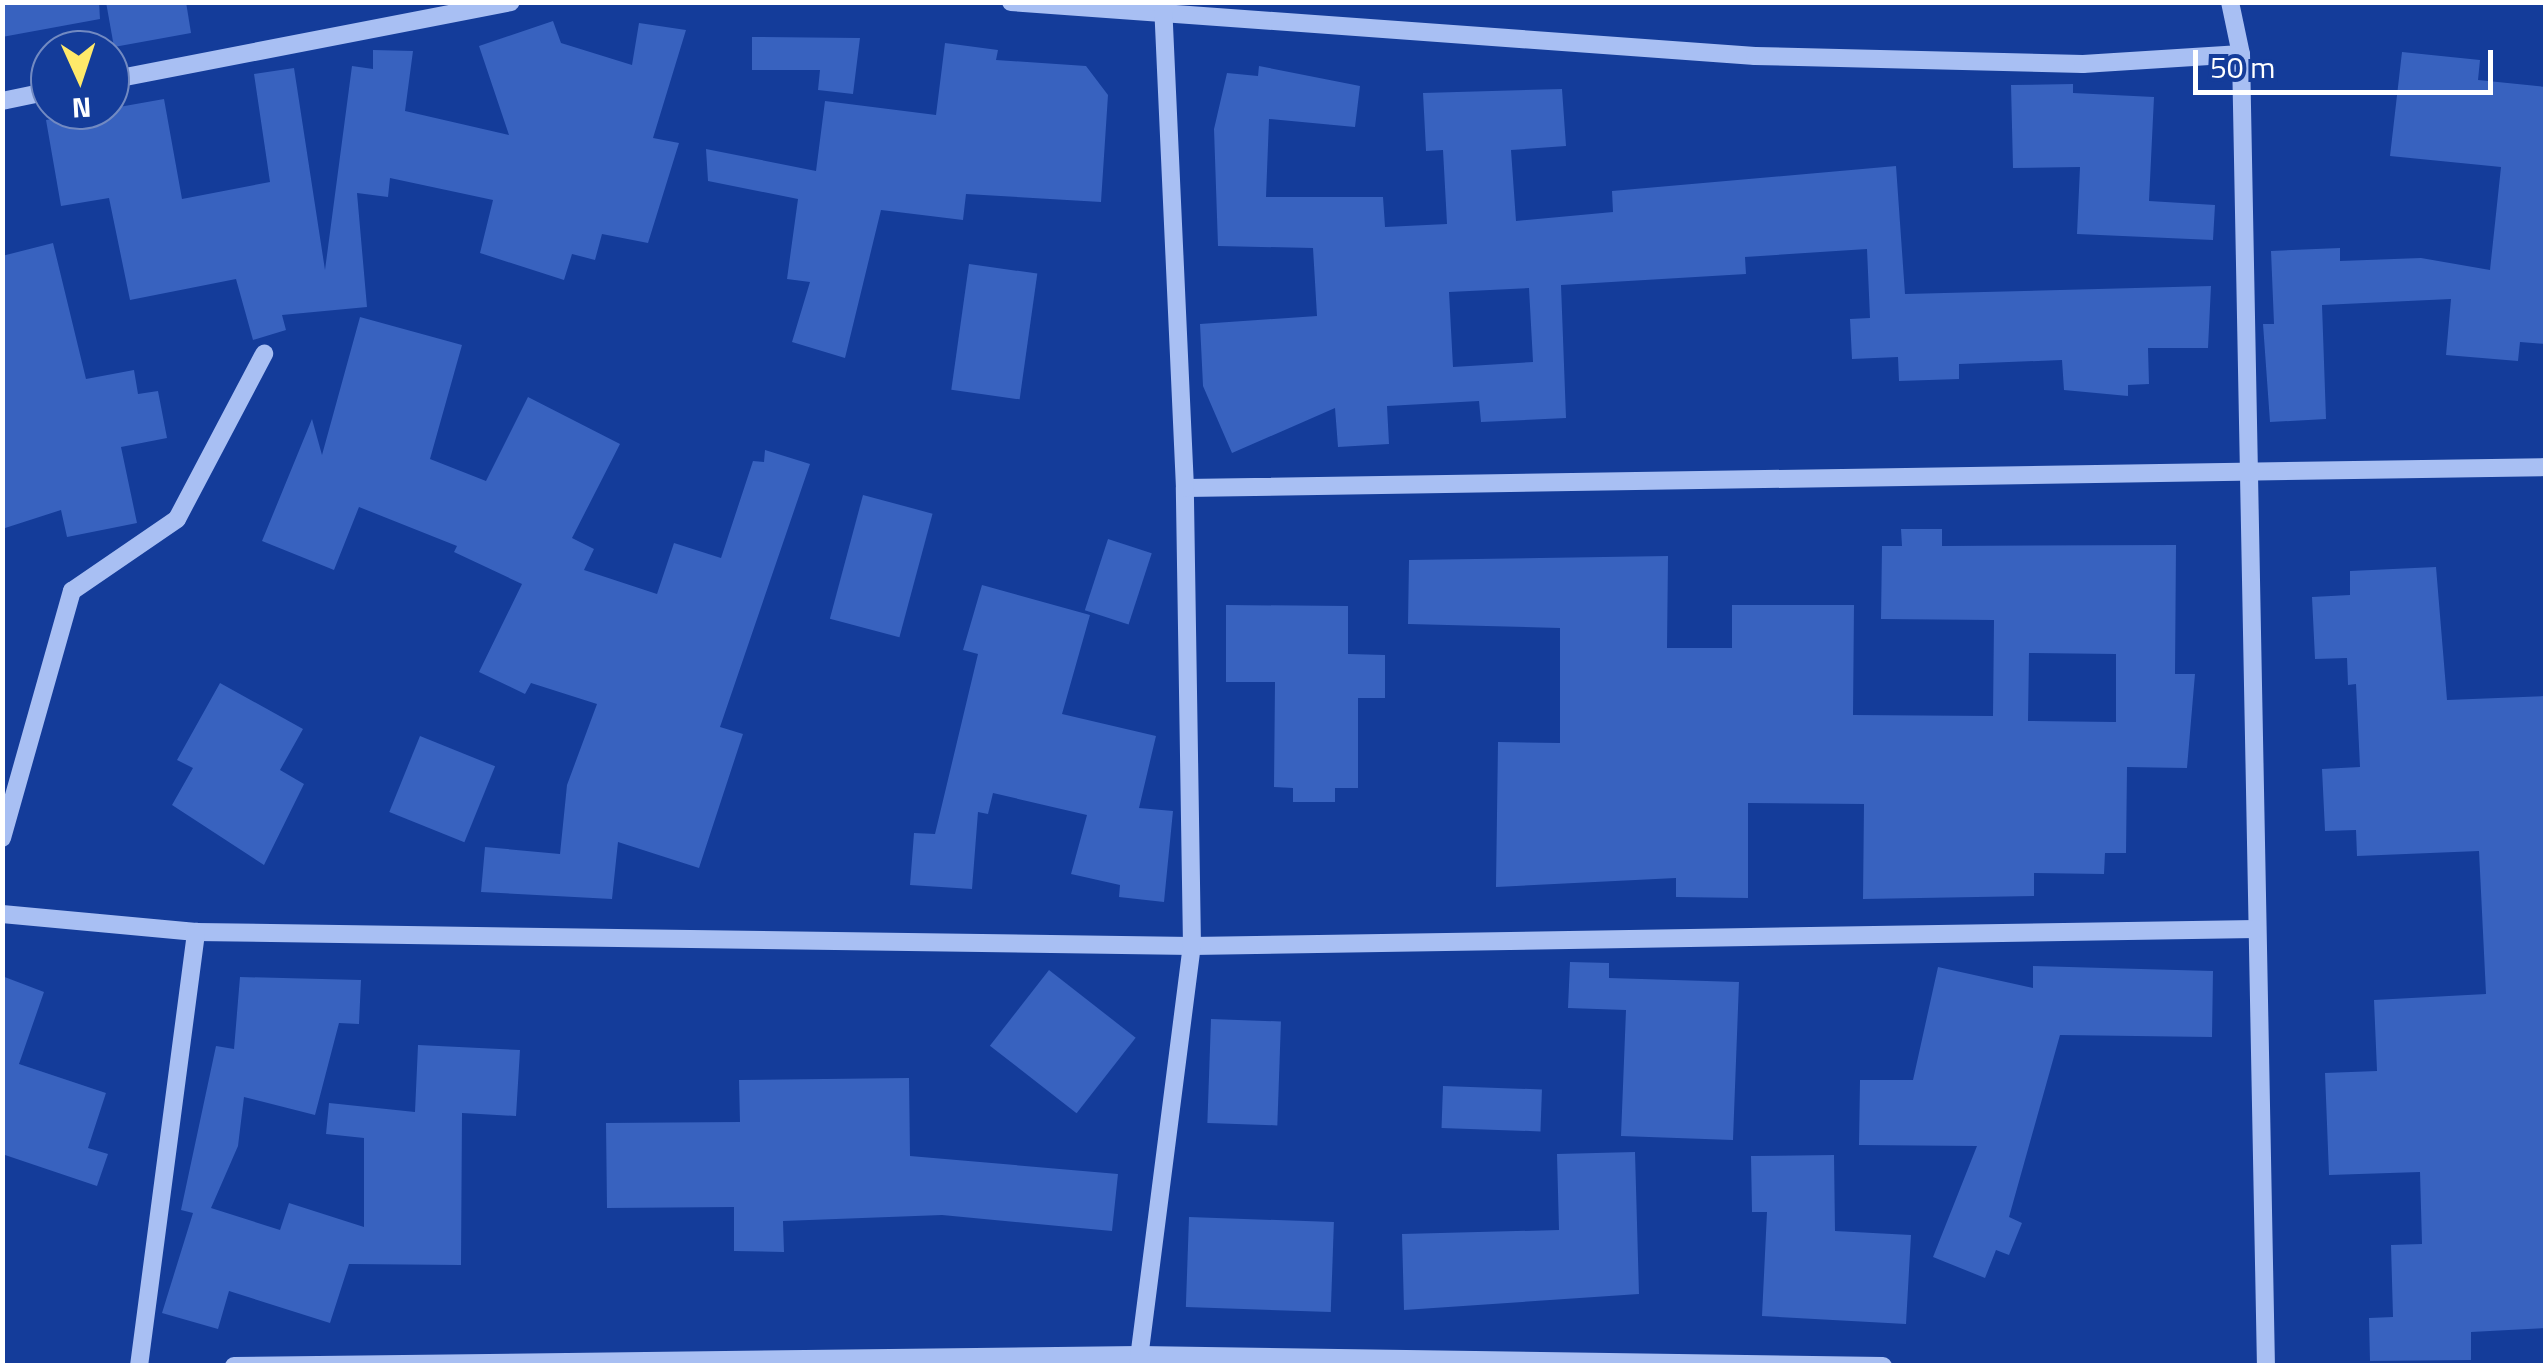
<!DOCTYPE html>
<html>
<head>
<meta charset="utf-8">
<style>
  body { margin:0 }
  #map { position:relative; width:2548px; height:1368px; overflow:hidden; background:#143c9a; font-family:"Titillium Web",sans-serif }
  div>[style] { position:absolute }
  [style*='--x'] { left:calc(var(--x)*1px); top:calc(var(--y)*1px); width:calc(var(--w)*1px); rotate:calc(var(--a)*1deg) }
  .building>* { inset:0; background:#3862bf; transform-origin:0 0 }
  .minor>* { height:18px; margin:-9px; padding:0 9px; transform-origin:9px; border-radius:9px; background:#a8bff3 }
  span { translate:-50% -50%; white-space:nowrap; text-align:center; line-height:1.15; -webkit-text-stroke:8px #143c9a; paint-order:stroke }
  .frame { position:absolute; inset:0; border:5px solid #fff; pointer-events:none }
  .north { position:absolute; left:30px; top:30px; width:100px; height:100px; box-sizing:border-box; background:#143c9a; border:2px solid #728ac2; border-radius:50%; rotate:177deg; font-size:28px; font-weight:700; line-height:40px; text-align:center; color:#fff }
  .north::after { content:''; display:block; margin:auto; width:35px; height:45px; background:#ffe96a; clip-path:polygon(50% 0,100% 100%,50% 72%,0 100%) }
  .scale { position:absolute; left:2193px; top:50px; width:300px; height:45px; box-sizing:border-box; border:5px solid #fff; border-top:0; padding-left:12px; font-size:30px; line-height:35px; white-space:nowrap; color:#fff; -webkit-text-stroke:8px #143c9a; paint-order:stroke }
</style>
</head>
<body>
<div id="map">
  <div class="building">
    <i style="clip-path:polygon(2px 2px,99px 2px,100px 19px,2px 37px)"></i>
    <i style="clip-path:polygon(106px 2px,186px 2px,191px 33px,114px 47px)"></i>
    <i style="clip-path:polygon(553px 21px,561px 43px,632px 65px,639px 23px,686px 30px,653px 138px,679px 143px,648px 243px,602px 234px,595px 260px,572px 254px,564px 280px,480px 253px,493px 200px,390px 178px,388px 197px,357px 193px,367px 307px,282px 315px,286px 330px,253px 340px,236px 279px,130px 300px,109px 198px,61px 206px,46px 120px,164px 99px,182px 199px,270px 182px,254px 74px,294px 68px,325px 270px,352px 66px,373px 69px,373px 50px,413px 51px,405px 111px,509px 135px,479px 46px)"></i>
    <i style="clip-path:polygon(752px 37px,860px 38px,853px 94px,818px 90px,820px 70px,752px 70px)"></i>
    <i style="clip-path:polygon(945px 43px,998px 50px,996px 60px,1086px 66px,1108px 95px,1101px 202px,966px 194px,963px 220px,881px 210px,845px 358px,792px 342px,810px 282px,787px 279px,798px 199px,708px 181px,706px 149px,816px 171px,825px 101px,936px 115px)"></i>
    <i style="clip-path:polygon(2402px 52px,2480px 60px,2478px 80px,2546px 87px,2546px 344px,2520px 342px,2518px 361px,2446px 355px,2451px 299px,2322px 305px,2326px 419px,2270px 422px,2263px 324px,2274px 324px,2271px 251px,2340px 248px,2340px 261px,2421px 258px,2490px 270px,2501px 167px,2390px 156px)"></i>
    <i style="clip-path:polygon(evenodd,1259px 66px,1360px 86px,1355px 127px,1269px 119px,1266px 197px,1383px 197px,1385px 227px,1447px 224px,1443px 150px,1426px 151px,1423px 93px,1562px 89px,1566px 146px,1511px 150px,1516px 221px,1613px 212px,1612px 191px,1896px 166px,1905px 294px,2211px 286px,2208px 348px,2148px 348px,2149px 384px,2128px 385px,2128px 396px,2064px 390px,2062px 360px,1959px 364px,1959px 379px,1899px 381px,1898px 357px,1852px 359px,1850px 319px,1870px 318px,1867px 249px,1745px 257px,1746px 274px,1561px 285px,1566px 418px,1481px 422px,1479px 401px,1387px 406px,1389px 444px,1338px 447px,1335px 408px,1232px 453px,1203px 386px,1200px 324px,1317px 316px,1313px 248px,1218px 246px,1214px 129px,1227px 73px,1258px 76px,1259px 66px,1529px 288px,1533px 362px,1453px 367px,1449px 292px,1529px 288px)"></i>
    <i style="clip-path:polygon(2073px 84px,2073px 93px,2154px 97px,2149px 201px,2215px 205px,2213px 240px,2077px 234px,2080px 167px,2013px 168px,2011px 85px)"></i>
    <i style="clip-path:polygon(53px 243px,86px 379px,134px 370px,138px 394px,158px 391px,167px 438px,121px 447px,137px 523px,67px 537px,61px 510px,2px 529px,2px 256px)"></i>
    <i style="left:969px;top:264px;width:69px;height:127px;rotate:8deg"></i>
    <i style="clip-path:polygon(360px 317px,462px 345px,430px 459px,486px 481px,528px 397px,620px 444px,572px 538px,594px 549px,584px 570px,657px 594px,674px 543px,721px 558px,753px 461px,764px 462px,765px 450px,810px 464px,720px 727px,743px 734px,699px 868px,618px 842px,612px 899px,481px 892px,485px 847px,560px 854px,567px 785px,597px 704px,531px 683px,525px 694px,479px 672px,522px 584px,454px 552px,457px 546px,359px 507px,334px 570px,262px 541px,312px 419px,322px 455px)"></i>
    <i style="left:863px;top:495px;width:72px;height:128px;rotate:15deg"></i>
    <i style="clip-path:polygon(evenodd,1901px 529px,1942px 529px,1942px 546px,2176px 545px,2175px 674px,2195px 674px,2187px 768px,2127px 767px,2126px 853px,2105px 853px,2104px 874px,2034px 873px,2034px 896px,1863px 899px,1864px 804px,1748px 803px,1748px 898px,1676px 897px,1676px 878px,1496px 887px,1498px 742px,1560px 743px,1560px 628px,1408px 624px,1409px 560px,1668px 556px,1667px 648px,1732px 648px,1732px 605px,1854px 605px,1853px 715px,1993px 716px,1994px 620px,1881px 619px,1882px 546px,1902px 546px,1901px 529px,2029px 653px,2116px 654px,2116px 722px,2028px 721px,2029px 653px)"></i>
    <i style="left:1108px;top:539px;width:46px;height:75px;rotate:18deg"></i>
    <i style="clip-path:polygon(2436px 567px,2447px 700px,2546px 696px,2546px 1328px,2471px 1332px,2471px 1360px,2370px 1361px,2369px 1318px,2393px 1317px,2391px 1245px,2422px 1244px,2420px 1172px,2329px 1175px,2325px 1073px,2377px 1071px,2374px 1000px,2486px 994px,2479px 851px,2357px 856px,2356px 830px,2325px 831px,2322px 769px,2360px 767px,2356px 684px,2348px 685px,2347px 658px,2315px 659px,2312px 597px,2350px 595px,2350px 571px)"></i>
    <i style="clip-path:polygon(982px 585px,1090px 615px,1062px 714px,1156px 736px,1139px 808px,1173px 811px,1164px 902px,1119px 897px,1120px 885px,1071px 874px,1087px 815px,993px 793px,988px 814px,978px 812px,972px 889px,910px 885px,914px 833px,935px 834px,978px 654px,963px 650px)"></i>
    <i style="clip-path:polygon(1226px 605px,1348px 606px,1348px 654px,1385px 655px,1385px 698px,1358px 698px,1358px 788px,1335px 788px,1335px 802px,1293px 802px,1293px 788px,1274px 787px,1275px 682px,1226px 682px)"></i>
    <i style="clip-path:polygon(220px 683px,303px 729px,280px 770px,304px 784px,264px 865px,172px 805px,193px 768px,177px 760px)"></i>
    <i style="left:420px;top:736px;width:81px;height:82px;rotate:22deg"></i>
    <i style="clip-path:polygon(1570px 962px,1609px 963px,1609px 978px,1739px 982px,1733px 1140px,1621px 1136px,1626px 1010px,1568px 1008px)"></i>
    <i style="clip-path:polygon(2033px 966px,2213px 971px,2212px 1037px,2060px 1035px,2009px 1217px,2022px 1223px,2009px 1255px,1996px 1250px,1985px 1278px,1933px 1257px,1977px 1146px,1859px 1145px,1860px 1080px,1913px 1080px,1938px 967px,2033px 988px)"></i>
    <i style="left:1049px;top:970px;width:110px;height:96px;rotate:38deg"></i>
    <i style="clip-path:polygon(2px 976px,44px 992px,19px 1064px,106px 1093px,88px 1148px,108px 1154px,97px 1186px,2px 1154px)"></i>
    <i style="clip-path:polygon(240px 977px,361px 980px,359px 1024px,339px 1023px,315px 1115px,244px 1097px,238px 1146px,211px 1208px,280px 1230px,289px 1203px,364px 1227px,364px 1138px,326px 1134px,329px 1103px,415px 1112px,418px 1045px,520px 1050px,516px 1116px,462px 1113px,461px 1265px,349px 1264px,330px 1323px,229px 1291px,218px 1329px,162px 1313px,193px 1213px,181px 1210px,216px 1046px,234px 1049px)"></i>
    <i style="left:1211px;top:1019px;width:70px;height:104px;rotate:2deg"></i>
    <i style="clip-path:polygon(909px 1078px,910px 1156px,1118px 1174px,1112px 1231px,942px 1215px,783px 1221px,784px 1252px,734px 1251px,734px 1207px,607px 1208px,606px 1123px,740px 1122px,739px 1080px)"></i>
    <i style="left:1443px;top:1086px;width:99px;height:42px;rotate:2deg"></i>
    <i style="clip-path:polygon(1635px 1152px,1639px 1294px,1404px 1310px,1402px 1234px,1559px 1230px,1557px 1154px)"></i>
    <i style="clip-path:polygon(1834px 1155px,1835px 1231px,1911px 1235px,1906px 1324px,1762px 1316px,1767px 1212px,1752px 1212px,1751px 1156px)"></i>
    <i style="left:1189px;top:1217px;width:145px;height:90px;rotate:2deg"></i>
  </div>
  <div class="minor">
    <i style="--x:1011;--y:2;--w:746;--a:4.15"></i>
    <i style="--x:1755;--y:56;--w:328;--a:1.4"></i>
    <i style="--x:2083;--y:64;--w:158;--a:-3.6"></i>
    <i style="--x:2230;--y:2;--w:53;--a:78.1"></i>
    <i style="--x:2241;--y:54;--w:1312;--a:88.91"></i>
    <i style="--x:110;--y:80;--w:408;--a:-11"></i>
    <i style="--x:2;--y:101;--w:49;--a:-11.8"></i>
    <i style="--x:1185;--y:488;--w:1361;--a:-0.88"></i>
    <i style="--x:2;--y:838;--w:257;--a:-74.2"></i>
    <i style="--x:72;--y:591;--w:127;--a:-34.4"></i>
    <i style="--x:177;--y:519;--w:187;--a:-62.2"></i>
    <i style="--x:2;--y:914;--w:195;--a:5.3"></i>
    <i style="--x:196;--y:932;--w:996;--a:0.81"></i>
    <i style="--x:1192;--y:946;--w:1064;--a:-0.92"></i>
    <i style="--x:139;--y:1366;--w:438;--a:-82.5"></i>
    <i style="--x:234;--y:1366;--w:905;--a:-0.7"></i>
    <i style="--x:1139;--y:1355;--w:744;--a:0.85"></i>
    <i style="--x:1138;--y:1366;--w:423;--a:-82.7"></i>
    <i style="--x:1192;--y:946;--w:458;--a:-90.9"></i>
    <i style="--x:1185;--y:488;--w:477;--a:-92.6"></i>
  </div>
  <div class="frame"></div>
  <div class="north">N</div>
  <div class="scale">50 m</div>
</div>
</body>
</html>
